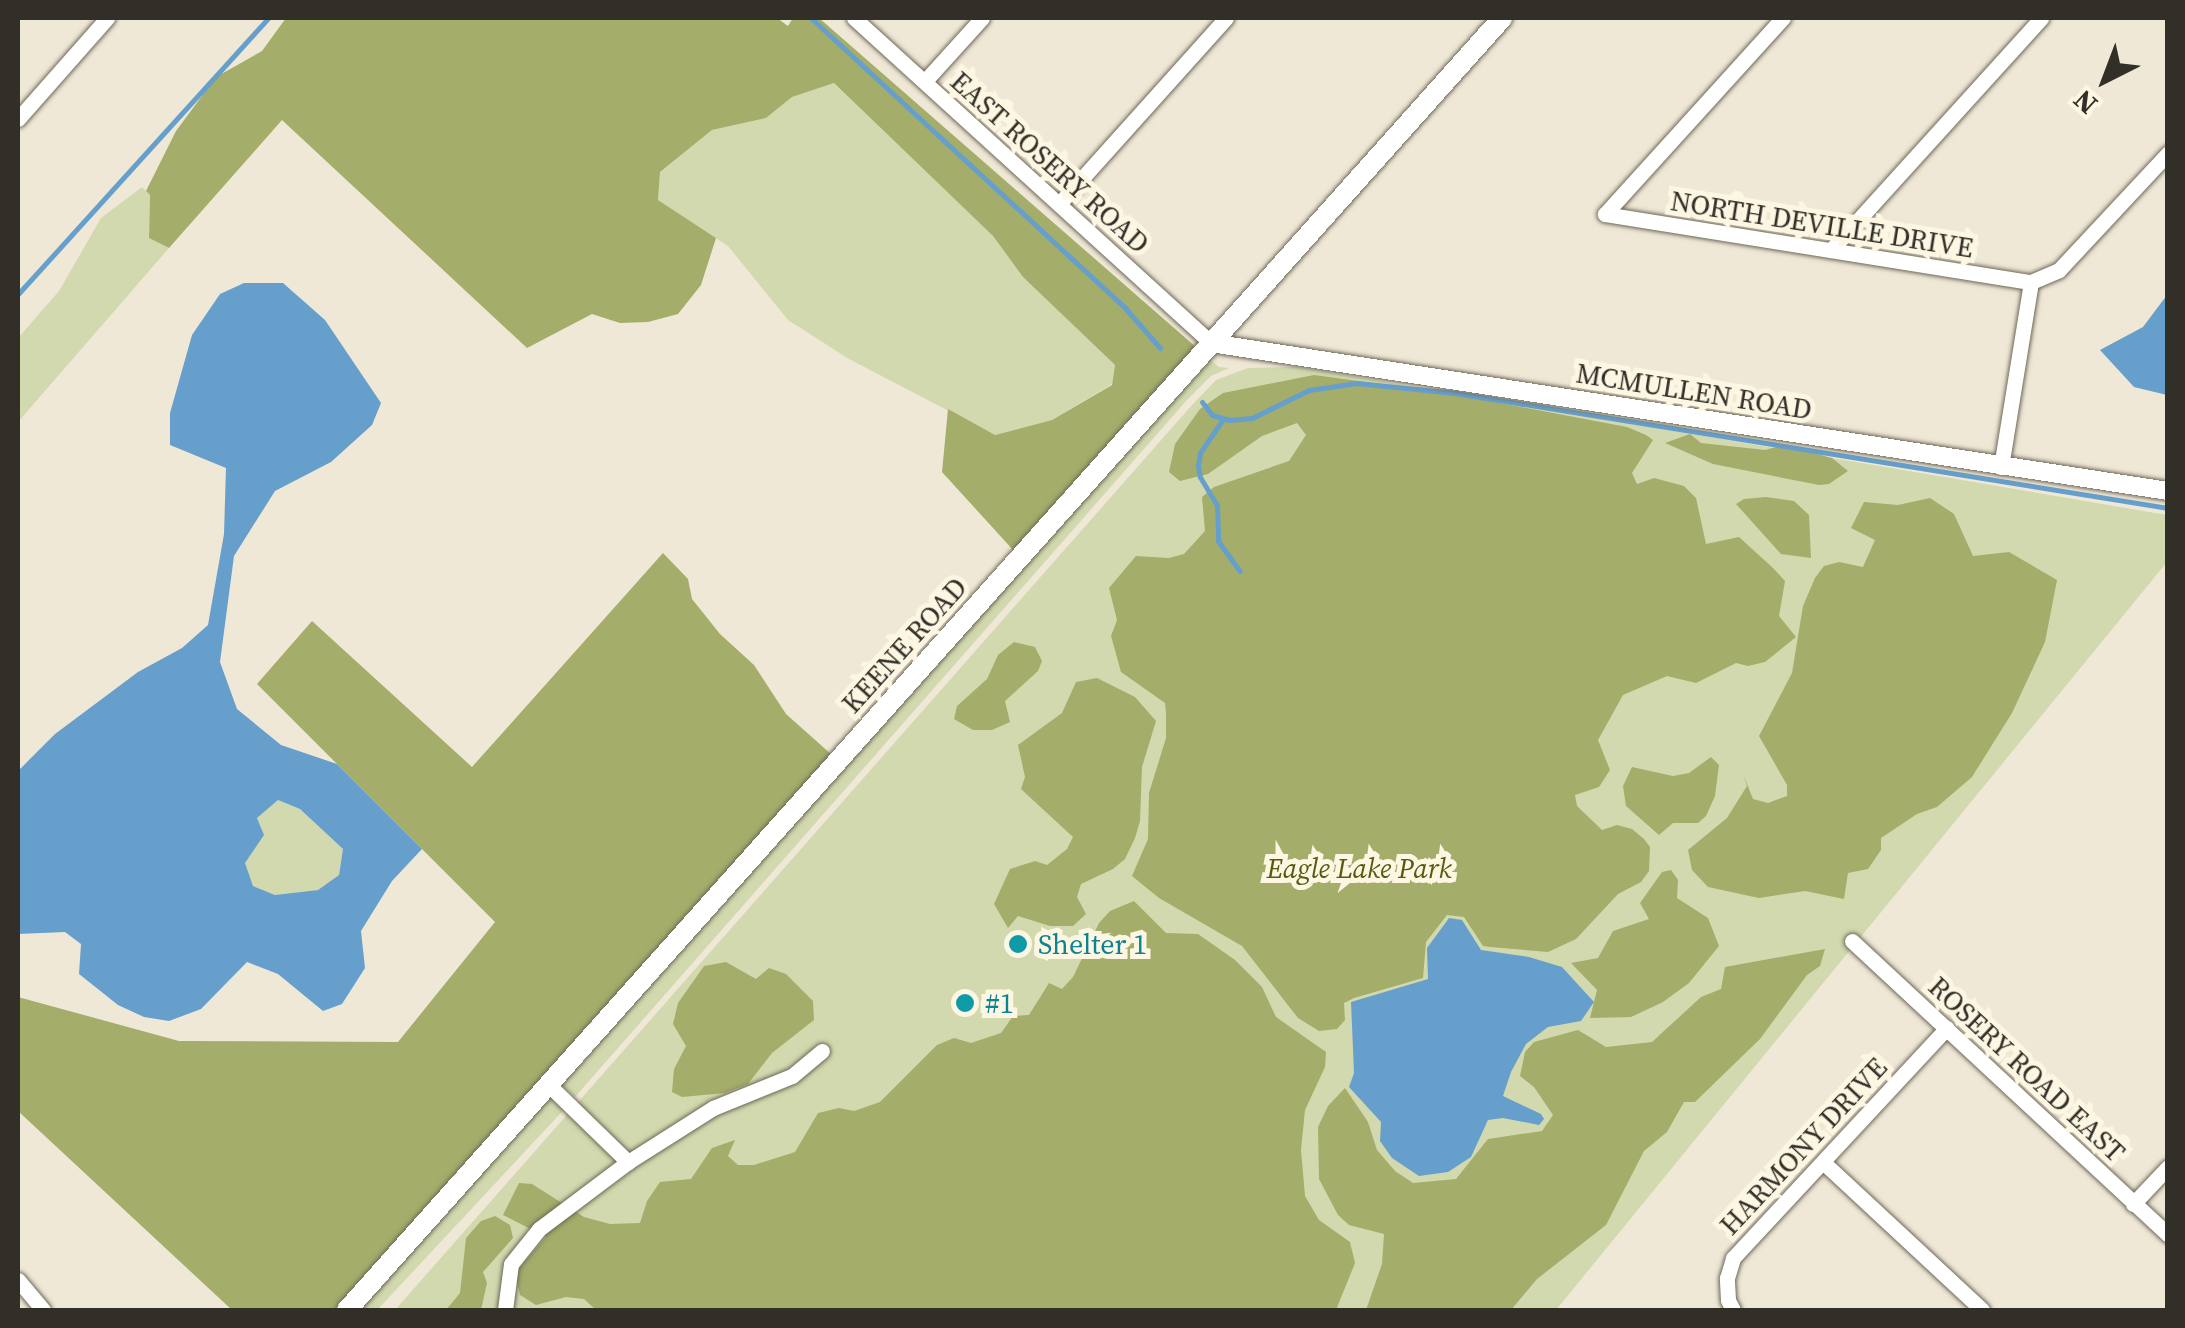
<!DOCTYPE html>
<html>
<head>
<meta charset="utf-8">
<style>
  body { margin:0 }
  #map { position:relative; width:2185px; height:1328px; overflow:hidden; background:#efe8d6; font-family:"Source Serif 4",serif }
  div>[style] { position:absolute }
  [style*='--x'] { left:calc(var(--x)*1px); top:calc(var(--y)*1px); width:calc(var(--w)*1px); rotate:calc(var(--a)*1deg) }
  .green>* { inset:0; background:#d2d9ae; transform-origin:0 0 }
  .forest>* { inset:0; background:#a4ad6a }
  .water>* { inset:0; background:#669fcc }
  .stream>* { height:5px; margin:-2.5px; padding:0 2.5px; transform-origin:2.5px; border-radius:2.5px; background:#669fcc }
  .roads { filter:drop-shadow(0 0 2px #6e6858) drop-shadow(0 0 2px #6e6858) }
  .minor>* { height:15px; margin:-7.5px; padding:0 7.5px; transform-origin:7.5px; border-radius:7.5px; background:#fff }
  .tertiary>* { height:18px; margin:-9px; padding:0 9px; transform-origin:9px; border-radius:9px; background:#fff }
  .secondary>* { height:20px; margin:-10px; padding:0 10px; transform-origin:10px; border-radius:10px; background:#fff }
  .dots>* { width:28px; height:28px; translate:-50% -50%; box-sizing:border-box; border:5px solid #fcf6e3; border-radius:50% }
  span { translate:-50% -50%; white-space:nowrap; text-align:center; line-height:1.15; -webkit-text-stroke:10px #fcf6e3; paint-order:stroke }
  .street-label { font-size:28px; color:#312f28 }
  .park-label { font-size:28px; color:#555c0f; font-style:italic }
  .culture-label { font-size:28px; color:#0d838f }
  .left { translate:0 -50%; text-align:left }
  .frame { position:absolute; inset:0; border:20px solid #312f28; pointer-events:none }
  .north { position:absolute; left:2055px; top:30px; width:100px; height:100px; -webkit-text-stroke:8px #fcf6e3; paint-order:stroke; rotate:222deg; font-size:28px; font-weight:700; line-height:40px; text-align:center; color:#312f28 }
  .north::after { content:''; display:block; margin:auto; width:35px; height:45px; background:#312f28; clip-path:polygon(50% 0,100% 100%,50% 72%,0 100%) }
</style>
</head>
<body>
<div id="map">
  <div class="green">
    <i style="clip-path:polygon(834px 83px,993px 236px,1023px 277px,1115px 365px,1112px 384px,1052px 420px,995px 435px,849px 359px,788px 320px,728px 246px,658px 200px,660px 172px,712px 130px,766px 118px,792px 97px)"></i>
    <i style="clip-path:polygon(142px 187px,150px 195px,149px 238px,169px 248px,18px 422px,18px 338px,59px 291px,101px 218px)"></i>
    <i style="clip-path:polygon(1208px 358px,1219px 367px,1229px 368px,1211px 376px,1187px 400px,575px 1097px,559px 1083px)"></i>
    <i style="clip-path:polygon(1298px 367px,2167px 515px,2167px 562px,1556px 1310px,395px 1310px,1192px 405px,1216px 380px,1248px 368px)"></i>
    <i style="clip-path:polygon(278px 800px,300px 809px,343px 849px,339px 875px,318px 890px,275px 895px,253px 886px,244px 863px,263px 835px,257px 818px)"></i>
    <i style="left:548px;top:1096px;width:21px;height:286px;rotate:43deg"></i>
  </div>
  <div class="forest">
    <i style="clip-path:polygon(286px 18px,777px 18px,788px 26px,793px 18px,819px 18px,1197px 348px,1014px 551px,942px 472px,948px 409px,995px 435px,1052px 420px,1112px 385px,1115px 365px,1023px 277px,993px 236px,834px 83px,792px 97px,766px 118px,712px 130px,660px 172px,658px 200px,716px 238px,701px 285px,678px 314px,648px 322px,620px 323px,592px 314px,527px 348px,282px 120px,169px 248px,149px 238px,150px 195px,146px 191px,176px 131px,216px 77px,262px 51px)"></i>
    <i style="clip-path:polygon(1314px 375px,1447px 393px,1627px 427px,1646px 435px,1653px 440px,1632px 473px,1637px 484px,1654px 478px,1684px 486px,1696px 498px,1706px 544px,1739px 537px,1773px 568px,1785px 581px,1779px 616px,1796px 637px,1765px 662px,1748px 666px,1736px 663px,1696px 683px,1667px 676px,1623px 695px,1598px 740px,1610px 770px,1599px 787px,1575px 795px,1577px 806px,1602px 830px,1617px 825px,1632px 829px,1644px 839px,1650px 847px,1649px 871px,1641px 882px,1618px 894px,1576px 939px,1548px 952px,1490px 947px,1483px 946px,1464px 917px,1447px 915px,1426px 942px,1423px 978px,1354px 998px,1344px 1003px,1345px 1020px,1337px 1029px,1319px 1031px,1298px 1018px,1242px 946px,1159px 898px,1132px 876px,1148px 839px,1149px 793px,1166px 738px,1166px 713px,1165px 703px,1121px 672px,1111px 636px,1117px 620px,1109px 588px,1136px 556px,1169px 558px,1184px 554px,1205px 531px,1202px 497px,1214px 487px,1289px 461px,1306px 435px,1297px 423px,1262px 436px,1208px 474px,1180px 481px,1169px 472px,1175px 444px,1200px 409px,1223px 393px)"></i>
    <i style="clip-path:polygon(1690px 434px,1701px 443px,1765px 450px,1784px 445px,1832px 458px,1848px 471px,1829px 484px,1819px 485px,1713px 464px,1665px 443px)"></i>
    <i style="clip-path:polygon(1766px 497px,1794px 501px,1809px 515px,1811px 558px,1781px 554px,1736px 504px,1744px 499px)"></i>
    <i style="clip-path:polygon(1930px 498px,1954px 514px,1973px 556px,2009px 552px,2057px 580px,2045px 642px,2012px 713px,1972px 777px,1937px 807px,1917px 814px,1881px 838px,1881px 850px,1868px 869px,1848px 873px,1844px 899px,1805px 891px,1759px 898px,1708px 887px,1692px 870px,1688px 850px,1727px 818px,1747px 786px,1743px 774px,1753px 799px,1768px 803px,1787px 796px,1787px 785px,1759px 736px,1792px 673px,1803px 606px,1815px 578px,1824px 566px,1839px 562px,1863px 567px,1875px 540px,1851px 528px,1864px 502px,1898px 505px)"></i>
    <i style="clip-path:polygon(663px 553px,688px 579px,692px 599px,720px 634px,754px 665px,786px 714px,832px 755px,337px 1310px,232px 1310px,18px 1111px,18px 997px,179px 1041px,398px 1042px,495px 922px,257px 684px,312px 621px,472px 767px)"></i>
    <i style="clip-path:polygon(1014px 642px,1035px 647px,1042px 661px,1038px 671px,1005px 701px,1010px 722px,992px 730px,973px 730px,954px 719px,957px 706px,987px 679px,998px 655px)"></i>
    <i style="clip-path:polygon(1097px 678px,1135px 697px,1156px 721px,1142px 767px,1140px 821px,1135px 838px,1125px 859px,1113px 869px,1081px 884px,1077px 897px,1086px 914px,1073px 926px,1050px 926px,1018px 916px,1008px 928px,994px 904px,1010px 869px,1035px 861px,1047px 865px,1067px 849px,1073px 837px,1021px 789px,1025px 777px,1018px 745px,1062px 713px,1076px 682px)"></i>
    <i style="clip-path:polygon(1711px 757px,1719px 765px,1715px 796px,1706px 816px,1698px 823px,1673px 823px,1659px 835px,1626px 806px,1623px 786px,1632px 767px,1673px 776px,1689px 773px)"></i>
    <i style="clip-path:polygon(1671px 870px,1678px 880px,1677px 898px,1708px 918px,1719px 946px,1689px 983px,1663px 1002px,1631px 1017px,1590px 1018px,1597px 990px,1571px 963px,1598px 958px,1613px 931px,1649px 919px,1640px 903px,1662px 872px)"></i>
    <i style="clip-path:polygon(1134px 901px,1166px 933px,1198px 934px,1235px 960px,1262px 987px,1276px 1017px,1326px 1052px,1325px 1067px,1305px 1110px,1301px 1150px,1305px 1196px,1319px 1220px,1350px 1242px,1355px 1263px,1336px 1310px,596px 1310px,584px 1299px,566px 1297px,536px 1305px,520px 1295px,515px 1273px,546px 1237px,503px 1215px,519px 1183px,532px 1184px,584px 1217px,610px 1224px,640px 1223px,647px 1201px,660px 1182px,691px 1179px,712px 1148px,735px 1140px,728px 1156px,738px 1165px,754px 1165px,795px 1152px,818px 1113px,839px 1108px,854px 1111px,880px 1102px,937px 1045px,954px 1038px,971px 1043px,1001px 1033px,1013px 1016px,1029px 1015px,1049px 983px,1062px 989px,1073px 977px,1099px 923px,1110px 911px)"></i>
    <i style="clip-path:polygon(1825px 949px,1820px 966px,1807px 975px,1760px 1039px,1695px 1102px,1684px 1102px,1667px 1132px,1644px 1151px,1606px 1225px,1537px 1279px,1511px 1310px,1366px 1310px,1382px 1264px,1384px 1234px,1349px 1225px,1338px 1215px,1319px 1179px,1318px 1127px,1328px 1106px,1345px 1088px,1368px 1122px,1377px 1150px,1395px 1171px,1413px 1183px,1456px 1179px,1488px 1139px,1542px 1131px,1553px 1115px,1534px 1087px,1520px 1076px,1525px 1052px,1534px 1042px,1578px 1030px,1606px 1047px,1652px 1042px,1701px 997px,1721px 989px,1725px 967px)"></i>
    <i style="clip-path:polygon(726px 962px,756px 979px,769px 968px,786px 974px,813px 1001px,814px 1020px,772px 1053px,748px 1084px,725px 1093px,682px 1097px,672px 1092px,674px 1069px,686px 1046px,673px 1024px,678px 1003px,704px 966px)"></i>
    <i style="clip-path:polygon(495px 1216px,510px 1225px,513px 1238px,483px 1272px,487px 1283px,481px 1310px,446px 1310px,460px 1293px,466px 1238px,481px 1221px)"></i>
  </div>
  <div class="water">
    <i style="clip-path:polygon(evenodd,244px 283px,283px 283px,325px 320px,381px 403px,372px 425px,331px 462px,275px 491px,234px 556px,220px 662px,237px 709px,281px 745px,337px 764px,422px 849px,392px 881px,361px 931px,365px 968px,342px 1004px,323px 1011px,278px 974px,247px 962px,201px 1009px,169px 1021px,144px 1017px,118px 1005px,79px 974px,81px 944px,65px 932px,18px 934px,18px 771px,55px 734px,138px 672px,182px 648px,208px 625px,224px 534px,226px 468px,170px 445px,170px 413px,192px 335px,220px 294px,244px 283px,278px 800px,300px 809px,343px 849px,339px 875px,318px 890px,275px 895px,253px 886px,245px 863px,264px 835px,257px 818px,278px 800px)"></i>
    <i style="clip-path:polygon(2167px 295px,2167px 395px,2134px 387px,2100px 350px,2143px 327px)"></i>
    <i style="clip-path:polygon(1449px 918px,1462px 920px,1481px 950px,1529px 957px,1562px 967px,1594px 1002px,1581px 1021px,1548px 1027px,1526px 1044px,1511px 1072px,1503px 1096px,1541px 1114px,1544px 1119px,1539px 1125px,1503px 1118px,1488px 1120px,1471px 1157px,1448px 1172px,1419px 1176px,1392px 1158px,1380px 1141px,1381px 1122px,1349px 1087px,1354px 1073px,1351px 1002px,1428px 979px,1427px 948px)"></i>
  </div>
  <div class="stream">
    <i style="--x:811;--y:18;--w:429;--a:42.7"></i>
    <i style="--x:1126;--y:309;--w:52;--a:48.9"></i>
    <i style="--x:18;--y:294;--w:372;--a:-47.8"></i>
    <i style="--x:1202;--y:402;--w:16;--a:52"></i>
    <i style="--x:1212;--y:415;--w:18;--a:16"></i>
    <i style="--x:1229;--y:420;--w:23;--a:-5"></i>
    <i style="--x:1252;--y:418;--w:64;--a:-26.2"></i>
    <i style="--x:1309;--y:390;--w:48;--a:-8.5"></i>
    <i style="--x:1356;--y:383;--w:100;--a:5.8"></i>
    <i style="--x:1455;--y:393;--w:722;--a:9.16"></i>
    <i style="--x:1223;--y:419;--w:41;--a:124.1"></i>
    <i style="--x:1200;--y:453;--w:13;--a:99"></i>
    <i style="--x:1198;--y:466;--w:11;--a:80"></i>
    <i style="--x:1200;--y:477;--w:33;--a:59"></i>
    <i style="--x:1217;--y:505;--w:36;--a:88"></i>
    <i style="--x:1218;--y:541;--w:37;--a:54"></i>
  </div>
  <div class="roads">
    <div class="minor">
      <i style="--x:854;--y:18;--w:483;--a:42.3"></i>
      <i style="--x:925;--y:81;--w:85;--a:-47.9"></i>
      <i style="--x:18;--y:119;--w:135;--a:-48.6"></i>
      <i style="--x:1059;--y:204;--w:250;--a:-48.1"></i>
      <i style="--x:1605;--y:214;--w:431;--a:9.1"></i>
      <i style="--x:1605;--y:214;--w:265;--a:-47.8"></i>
      <i style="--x:1831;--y:250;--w:313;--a:-47.8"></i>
      <i style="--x:2001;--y:467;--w:187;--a:-80.8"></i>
      <i style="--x:2031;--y:282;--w:30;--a:-23"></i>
      <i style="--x:2059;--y:270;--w:160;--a:-47"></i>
      <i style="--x:1852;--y:941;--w:432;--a:42.9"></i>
      <i style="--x:548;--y:1084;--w:112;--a:44.3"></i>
      <i style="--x:1824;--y:1163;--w:216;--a:42.9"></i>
      <i style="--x:2133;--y:1204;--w:51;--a:-46.6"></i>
      <i style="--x:18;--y:1280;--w:39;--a:50"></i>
      <i style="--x:505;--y:1310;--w:46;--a:-82.6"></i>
      <i style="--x:511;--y:1264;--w:45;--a:-51.3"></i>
      <i style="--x:539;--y:1229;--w:111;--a:-37"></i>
      <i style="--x:628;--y:1162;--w:101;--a:-32.4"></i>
      <i style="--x:713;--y:1108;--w:85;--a:-22.1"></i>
      <i style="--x:792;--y:1076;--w:39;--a:-40"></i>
      <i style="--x:1733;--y:1310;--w:11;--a:-117"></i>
      <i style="--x:1728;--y:1300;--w:22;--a:-93"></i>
      <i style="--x:1727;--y:1278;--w:21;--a:-73"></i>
      <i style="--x:1733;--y:1258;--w:314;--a:-47.1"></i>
    </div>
    <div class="tertiary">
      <i style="--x:1211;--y:343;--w:968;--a:8.79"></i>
    </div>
    <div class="secondary">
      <i style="--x:347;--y:1310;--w:1733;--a:-48.2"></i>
    </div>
  </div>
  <div class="dots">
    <i style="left:1018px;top:944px;background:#0f9aa8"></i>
    <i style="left:965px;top:1003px;background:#0f9aa8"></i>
  </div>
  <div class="street-label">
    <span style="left:1050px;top:162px;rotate:42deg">EAST ROSERY ROAD</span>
    <span style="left:1822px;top:224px;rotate:9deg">NORTH DEVILLE DRIVE</span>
    <span style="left:1694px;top:391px;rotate:9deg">MCMULLEN ROAD</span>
    <span style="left:904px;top:645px;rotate:-48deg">KEENE ROAD</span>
    <span style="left:2027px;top:1069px;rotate:43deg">ROSERY ROAD EAST</span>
    <span style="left:1803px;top:1146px;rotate:-47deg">HARMONY DRIVE</span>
  </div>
  <div class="park-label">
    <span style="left:1359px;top:868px">Eagle Lake Park</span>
  </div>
  <div class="culture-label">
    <span class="left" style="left:1038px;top:944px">Shelter 1</span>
    <span class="left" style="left:985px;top:1003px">#1</span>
  </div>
  <div class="frame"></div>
  <div class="north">N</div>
</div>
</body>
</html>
